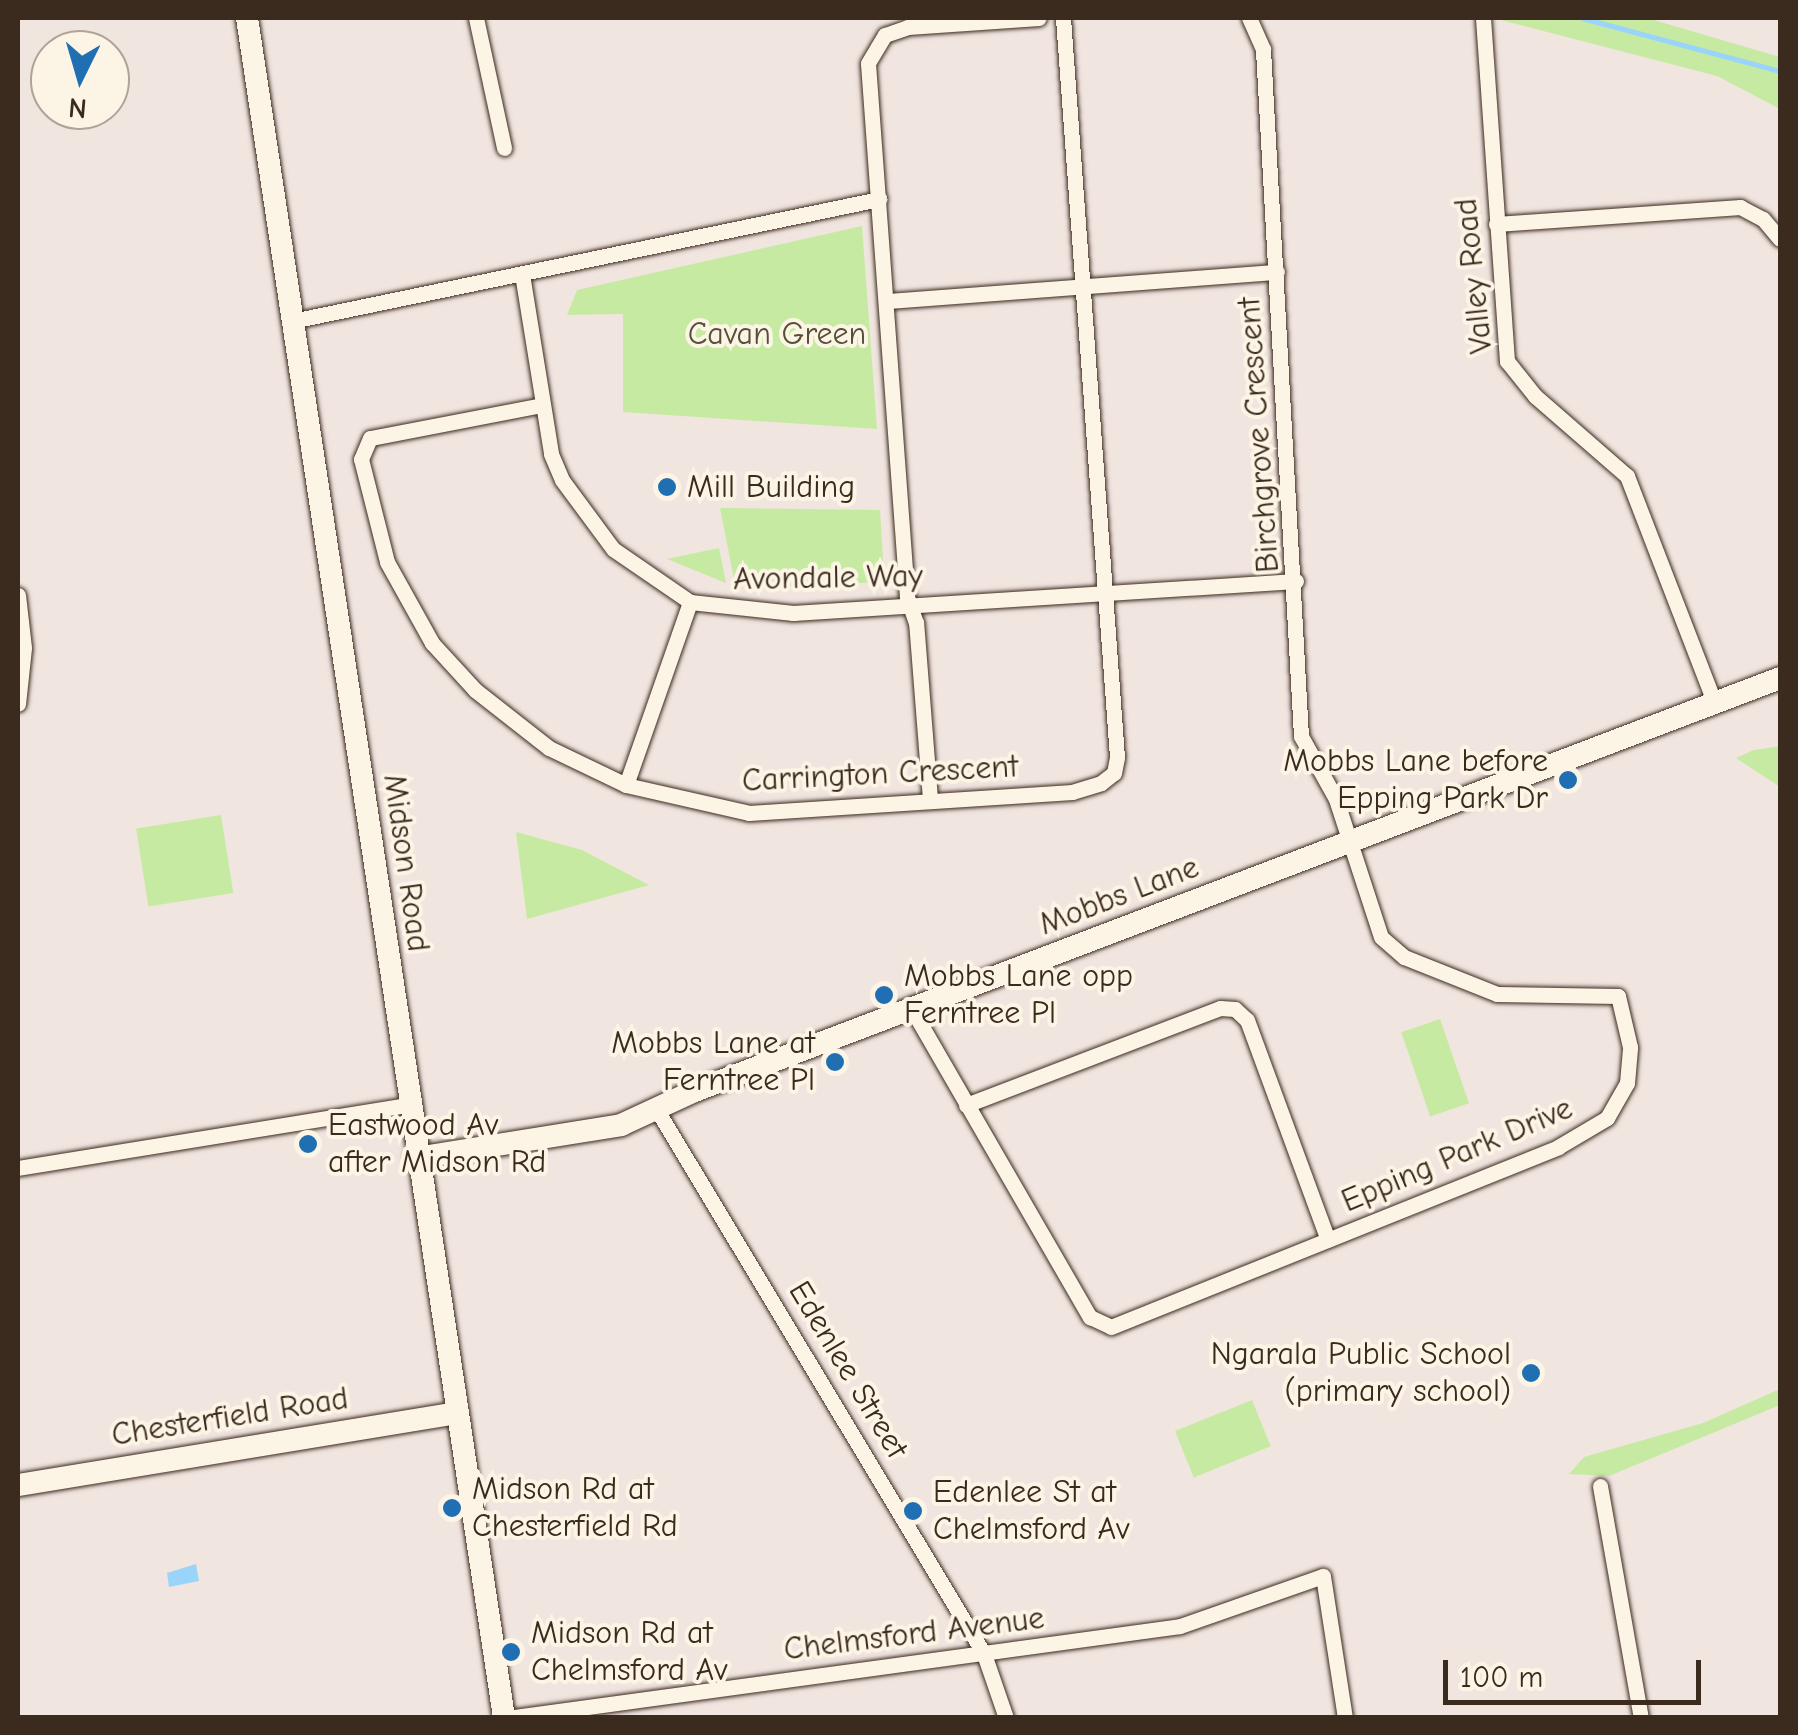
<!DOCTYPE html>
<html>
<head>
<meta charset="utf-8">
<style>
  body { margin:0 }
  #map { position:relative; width:1798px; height:1735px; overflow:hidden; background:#f1e5e0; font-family:"Comic Neue",sans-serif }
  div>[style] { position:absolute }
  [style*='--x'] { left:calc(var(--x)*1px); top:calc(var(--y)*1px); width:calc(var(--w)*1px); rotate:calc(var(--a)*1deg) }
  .green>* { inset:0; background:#c7eaa3; transform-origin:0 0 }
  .water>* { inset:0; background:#9ad4fa }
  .stream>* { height:5px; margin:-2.5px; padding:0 2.5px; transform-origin:2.5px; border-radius:2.5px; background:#9ad4fa }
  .roads { filter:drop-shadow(0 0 2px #3b2a1e) drop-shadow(0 0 2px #3b2a1e) }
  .street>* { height:15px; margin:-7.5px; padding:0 7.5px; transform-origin:7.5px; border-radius:7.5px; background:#fcf5e5 }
  .secondary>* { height:22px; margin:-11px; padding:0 11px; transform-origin:11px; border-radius:11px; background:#fcf5e5 }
  .dots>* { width:28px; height:28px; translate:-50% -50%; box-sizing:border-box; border:5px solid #fcf5e5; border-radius:50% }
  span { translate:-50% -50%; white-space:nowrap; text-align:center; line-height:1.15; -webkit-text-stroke:8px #fcf5e5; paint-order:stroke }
  .street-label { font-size:32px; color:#3b2a1e }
  .park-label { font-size:32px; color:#575039 }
  .poi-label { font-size:32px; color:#3b2a1e }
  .left { translate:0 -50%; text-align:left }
  .right { translate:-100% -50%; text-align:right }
  .frame { position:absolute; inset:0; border:20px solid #3b2a1e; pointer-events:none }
  .north { position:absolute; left:30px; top:30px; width:100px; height:100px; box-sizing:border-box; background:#fcf5e5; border:2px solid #afa495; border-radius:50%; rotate:185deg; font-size:28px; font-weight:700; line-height:40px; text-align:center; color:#3b2a1e }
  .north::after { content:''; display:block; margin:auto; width:35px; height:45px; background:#1f6fb2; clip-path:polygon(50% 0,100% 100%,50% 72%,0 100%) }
  .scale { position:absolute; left:1443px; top:1660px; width:258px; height:45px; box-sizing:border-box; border:5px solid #3b2a1e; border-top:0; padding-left:12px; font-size:30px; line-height:35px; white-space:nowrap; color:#3b2a1e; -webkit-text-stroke:8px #fcf5e5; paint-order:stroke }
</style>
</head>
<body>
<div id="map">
  <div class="green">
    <i style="clip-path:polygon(1493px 18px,1647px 18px,1780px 57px,1780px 109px,1717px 76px)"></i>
    <i style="clip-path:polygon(862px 226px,877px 429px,623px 412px,623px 314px,567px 315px,577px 290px)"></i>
    <i style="clip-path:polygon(720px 508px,880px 510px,884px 576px,879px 582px,772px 588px,735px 584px)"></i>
    <i style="clip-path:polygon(719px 548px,726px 583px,667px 559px)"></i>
    <i style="clip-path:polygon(1780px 746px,1780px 787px,1736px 758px,1754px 750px)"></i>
    <i style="left:221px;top:815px;width:79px;height:86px;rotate:81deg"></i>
    <i style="clip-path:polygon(516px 832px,582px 850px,649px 885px,527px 919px)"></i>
    <i style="left:1440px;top:1019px;width:89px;height:41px;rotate:71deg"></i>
    <i style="clip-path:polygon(1780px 1389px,1780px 1405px,1609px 1476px,1569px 1474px,1584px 1457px,1703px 1423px)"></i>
    <i style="left:1252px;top:1400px;width:50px;height:83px;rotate:68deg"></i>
  </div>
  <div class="water">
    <i style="clip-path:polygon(196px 1564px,199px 1581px,169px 1587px,167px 1573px)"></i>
  </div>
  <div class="stream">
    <i style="--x:1582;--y:18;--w:205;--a:15"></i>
  </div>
  <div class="roads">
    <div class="street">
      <i style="--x:476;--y:18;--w:133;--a:77.8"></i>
      <i style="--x:1483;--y:18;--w:344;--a:86"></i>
      <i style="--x:1507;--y:361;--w:45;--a:51.3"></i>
      <i style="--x:1535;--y:396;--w:122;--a:41"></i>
      <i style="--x:1627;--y:476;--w:242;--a:68.9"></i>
      <i style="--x:1496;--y:224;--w:245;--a:-4"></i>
      <i style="--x:1740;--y:207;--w:26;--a:28"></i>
      <i style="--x:1763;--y:219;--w:26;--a:50"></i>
      <i style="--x:522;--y:274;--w:182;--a:80.8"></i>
      <i style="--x:551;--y:454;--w:28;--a:67"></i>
      <i style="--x:562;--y:480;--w:86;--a:53.5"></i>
      <i style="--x:613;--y:549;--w:93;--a:34.5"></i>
      <i style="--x:690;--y:602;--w:104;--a:6.1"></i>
      <i style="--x:793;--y:613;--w:504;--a:-3.64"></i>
      <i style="--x:889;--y:301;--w:389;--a:-4.3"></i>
      <i style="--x:292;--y:321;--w:600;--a:-11.74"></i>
      <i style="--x:542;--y:405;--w:175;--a:169.1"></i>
      <i style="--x:370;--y:438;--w:23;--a:113"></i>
      <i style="--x:361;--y:459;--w:106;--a:75.8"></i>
      <i style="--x:387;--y:562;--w:93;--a:60.9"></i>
      <i style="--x:432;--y:643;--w:64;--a:47.5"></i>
      <i style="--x:475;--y:690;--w:94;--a:38.1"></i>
      <i style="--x:549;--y:748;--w:85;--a:25.7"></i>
      <i style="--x:626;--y:785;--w:126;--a:12.8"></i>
      <i style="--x:749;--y:813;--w:324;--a:-3.7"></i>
      <i style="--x:1072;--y:792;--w:30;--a:-17"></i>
      <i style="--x:1101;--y:783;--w:16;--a:-38"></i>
      <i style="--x:1114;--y:773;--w:16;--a:-79"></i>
      <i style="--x:1117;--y:757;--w:741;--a:-94.18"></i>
      <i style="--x:18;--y:595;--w:53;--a:83.5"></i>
      <i style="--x:24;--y:648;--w:56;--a:96.1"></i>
      <i style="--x:626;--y:785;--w:194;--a:-70.7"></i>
      <i style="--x:930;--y:799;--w:177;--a:-94.5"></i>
      <i style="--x:916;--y:623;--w:28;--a:-109"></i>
      <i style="--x:907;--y:597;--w:535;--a:-94.18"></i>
      <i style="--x:868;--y:63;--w:33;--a:-59"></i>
      <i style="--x:885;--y:35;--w:24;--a:-19"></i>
      <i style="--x:908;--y:27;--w:131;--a:-3.9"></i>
      <i style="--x:913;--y:1011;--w:354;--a:60"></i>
      <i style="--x:1090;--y:1317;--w:23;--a:25"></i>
      <i style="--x:1111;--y:1327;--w:482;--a:-21.9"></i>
      <i style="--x:1558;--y:1147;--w:57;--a:-30.6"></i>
      <i style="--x:1607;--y:1118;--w:40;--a:-60.3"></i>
      <i style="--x:1627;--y:1083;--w:36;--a:-85"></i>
      <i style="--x:1630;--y:1047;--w:52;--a:-103.2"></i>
      <i style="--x:1618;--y:996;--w:121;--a:-179.1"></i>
      <i style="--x:1497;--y:994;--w:100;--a:-158.3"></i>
      <i style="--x:1404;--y:957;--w:30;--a:-139"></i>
      <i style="--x:1381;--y:937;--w:145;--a:-108.1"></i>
      <i style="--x:1336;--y:799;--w:72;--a:-119.1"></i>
      <i style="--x:1301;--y:736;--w:688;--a:-93.17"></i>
      <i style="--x:1263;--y:49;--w:34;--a:-114"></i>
      <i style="--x:966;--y:1105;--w:272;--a:-20.9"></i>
      <i style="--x:1220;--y:1008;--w:15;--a:4"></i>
      <i style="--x:1235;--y:1009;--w:16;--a:43"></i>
      <i style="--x:1247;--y:1020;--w:234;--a:69.8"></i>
      <i style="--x:657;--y:1110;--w:635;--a:58.99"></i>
      <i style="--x:984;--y:1654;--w:68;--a:71"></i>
      <i style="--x:18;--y:1168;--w:395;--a:-9.2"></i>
      <i style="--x:1600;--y:1486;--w:236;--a:80"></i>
      <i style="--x:507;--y:1718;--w:679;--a:-7.78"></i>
      <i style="--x:1180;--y:1626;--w:151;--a:-19.3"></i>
      <i style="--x:1323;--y:1576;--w:144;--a:81.2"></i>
    </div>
    <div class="secondary">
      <i style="--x:247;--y:18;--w:1719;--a:81.4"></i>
      <i style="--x:416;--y:1158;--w:208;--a:-9.1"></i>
      <i style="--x:621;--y:1125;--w:78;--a:-24.9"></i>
      <i style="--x:692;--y:1092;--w:1164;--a:-20.83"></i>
      <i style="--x:18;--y:1485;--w:441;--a:-9.3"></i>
    </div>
  </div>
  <div class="dots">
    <i style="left:667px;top:487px;background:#1f6fb2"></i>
    <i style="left:1568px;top:780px;background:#1f6fb2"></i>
    <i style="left:884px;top:995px;background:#1f6fb2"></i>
    <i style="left:835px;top:1062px;background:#1f6fb2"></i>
    <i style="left:308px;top:1144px;background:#1f6fb2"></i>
    <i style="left:1531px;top:1373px;background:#1f6fb2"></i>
    <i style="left:452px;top:1508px;background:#1f6fb2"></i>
    <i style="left:913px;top:1511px;background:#1f6fb2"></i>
    <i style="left:511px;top:1652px;background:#1f6fb2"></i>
  </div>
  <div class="street-label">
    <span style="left:1474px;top:276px;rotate:-96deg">Valley Road</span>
    <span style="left:1259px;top:435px;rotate:-94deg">Birchgrove Crescent</span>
    <span style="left:828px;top:578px;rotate:-1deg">Avondale Way</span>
    <span style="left:880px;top:774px;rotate:-3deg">Carrington Crescent</span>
    <span style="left:406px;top:863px;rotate:82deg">Midson Road</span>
    <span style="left:1119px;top:896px;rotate:-21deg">Mobbs Lane</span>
    <span style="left:1457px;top:1155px;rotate:-23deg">Epping Park Drive</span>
    <span style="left:848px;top:1370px;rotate:59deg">Edenlee Street</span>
    <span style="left:230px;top:1417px;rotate:-9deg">Chesterfield Road</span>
    <span style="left:914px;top:1634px;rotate:-7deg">Chelmsford Avenue</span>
  </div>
  <div class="park-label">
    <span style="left:777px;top:334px">Cavan Green</span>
  </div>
  <div class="poi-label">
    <span class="left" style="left:687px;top:487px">Mill Building</span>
    <span class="right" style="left:1548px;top:780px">Mobbs Lane before<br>Epping Park Dr</span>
    <span class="left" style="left:904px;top:995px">Mobbs Lane opp<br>Ferntree Pl</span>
    <span class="right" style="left:815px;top:1062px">Mobbs Lane at<br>Ferntree Pl</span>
    <span class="left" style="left:328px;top:1144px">Eastwood Av<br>after Midson Rd</span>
    <span class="right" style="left:1511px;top:1373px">Ngarala Public School<br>(primary school)</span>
    <span class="left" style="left:472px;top:1508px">Midson Rd at<br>Chesterfield Rd</span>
    <span class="left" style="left:933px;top:1511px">Edenlee St at<br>Chelmsford Av</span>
    <span class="left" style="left:531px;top:1652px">Midson Rd at<br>Chelmsford Av</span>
  </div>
  <div class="frame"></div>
  <div class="north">N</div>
  <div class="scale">100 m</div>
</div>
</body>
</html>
